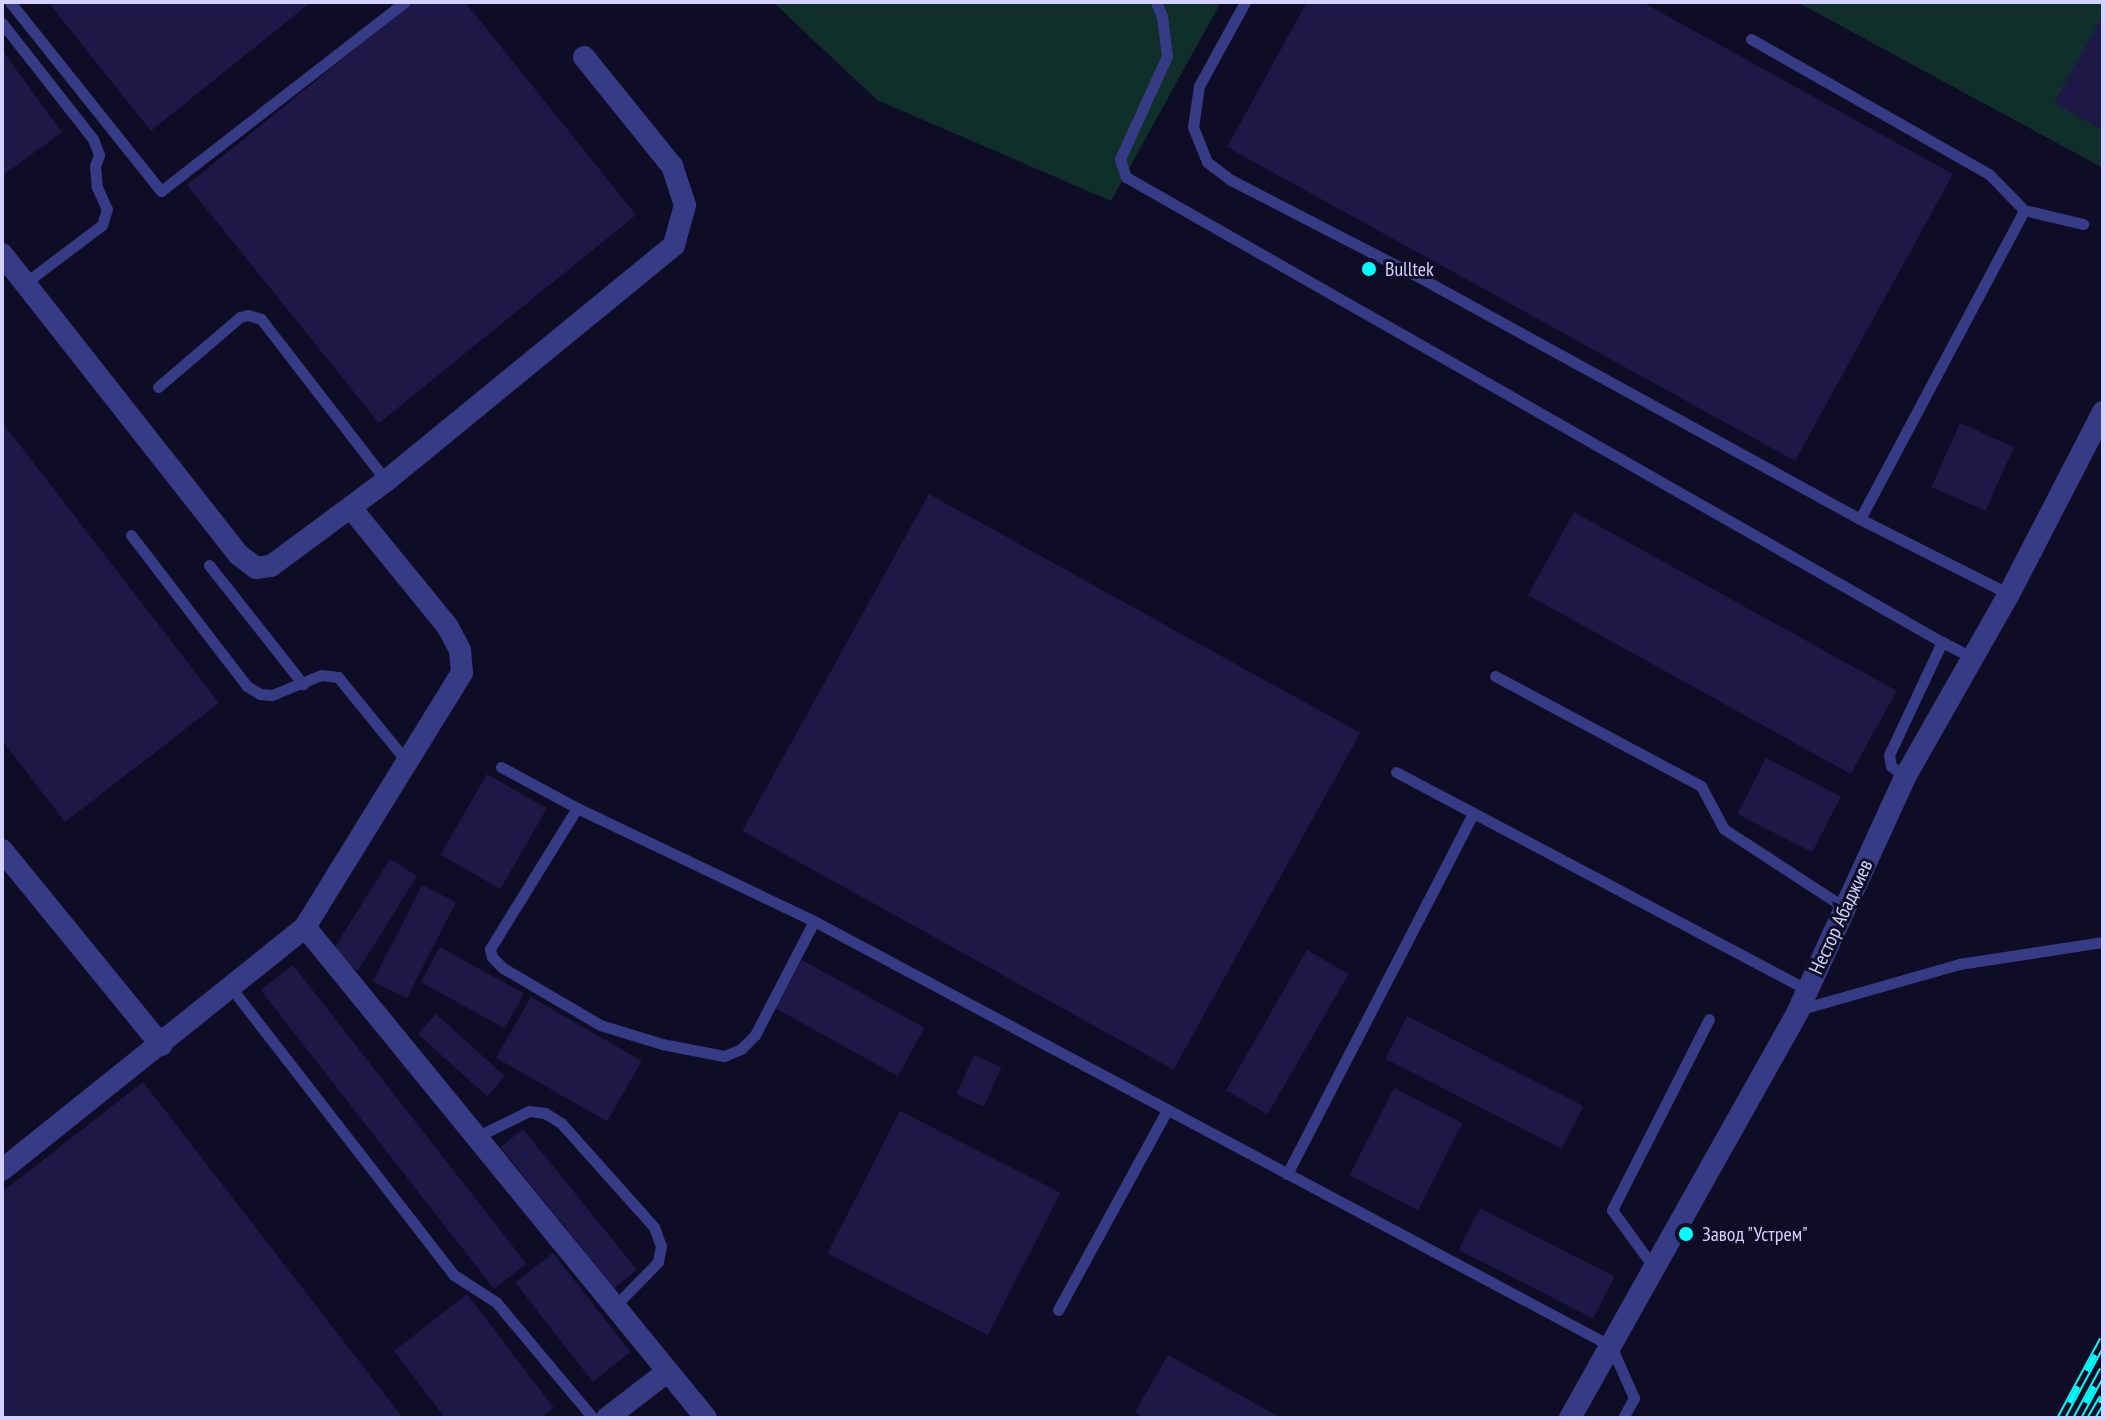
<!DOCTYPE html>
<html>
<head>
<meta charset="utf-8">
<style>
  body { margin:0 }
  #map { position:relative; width:2105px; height:1420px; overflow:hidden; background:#0f0d25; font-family:"PT Sans Narrow",sans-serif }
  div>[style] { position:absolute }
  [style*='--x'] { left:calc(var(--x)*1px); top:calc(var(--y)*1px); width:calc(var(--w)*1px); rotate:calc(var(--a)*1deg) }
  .green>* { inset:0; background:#102f2b }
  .building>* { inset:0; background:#1d1846; transform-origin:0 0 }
  .lane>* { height:11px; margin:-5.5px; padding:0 5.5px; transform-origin:5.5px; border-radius:5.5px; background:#363b86 }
  .street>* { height:22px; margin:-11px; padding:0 11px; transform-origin:11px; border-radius:11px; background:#363b86 }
  .rail>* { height:9px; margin-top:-4.5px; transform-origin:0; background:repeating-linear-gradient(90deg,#0f0d25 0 18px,#00fcfc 0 36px); box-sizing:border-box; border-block:2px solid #00fcfc }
  .dots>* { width:22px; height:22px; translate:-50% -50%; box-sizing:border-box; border:4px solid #0f0d25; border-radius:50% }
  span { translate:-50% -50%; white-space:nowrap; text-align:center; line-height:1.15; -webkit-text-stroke:6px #0f0d25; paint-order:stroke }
  .poi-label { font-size:20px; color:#d2d1ff }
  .left { translate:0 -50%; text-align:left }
  .street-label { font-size:20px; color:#d2d1ff }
  .frame { position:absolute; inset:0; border:4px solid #d2d1ff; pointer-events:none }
</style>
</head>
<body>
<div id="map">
  <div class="green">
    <i style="clip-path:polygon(773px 2px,1221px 2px,1111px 201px,877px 100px)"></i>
    <i style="clip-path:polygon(1797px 2px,2103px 2px,2103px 168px)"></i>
  </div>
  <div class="building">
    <i style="clip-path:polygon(48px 2px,311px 2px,151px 131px)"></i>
    <i style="clip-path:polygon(413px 2px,465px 2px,636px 215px,379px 423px,187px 185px)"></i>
    <i style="clip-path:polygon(1307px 2px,1642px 2px,1953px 174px,1795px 461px,1227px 147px)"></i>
    <i style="clip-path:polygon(2103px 15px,2103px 130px,2054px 103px)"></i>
    <i style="clip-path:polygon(2px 50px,62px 132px,2px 176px)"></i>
    <i style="clip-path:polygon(2px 422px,219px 703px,65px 822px,2px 740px)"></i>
    <i style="left:1960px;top:423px;width:59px;height:70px;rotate:24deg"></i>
    <i style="left:929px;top:494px;width:493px;height:385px;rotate:29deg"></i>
    <i style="left:1574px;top:512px;width:369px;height:95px;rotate:29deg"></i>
    <i style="left:1766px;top:758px;width:84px;height:63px;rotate:27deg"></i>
    <i style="left:487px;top:774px;width:69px;height:93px;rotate:30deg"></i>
    <i style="left:390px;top:859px;width:32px;height:112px;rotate:32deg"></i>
    <i style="left:422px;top:885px;width:38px;height:108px;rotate:27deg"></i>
    <i style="left:440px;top:947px;width:96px;height:40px;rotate:29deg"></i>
    <i style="left:1307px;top:950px;width:48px;height:162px;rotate:30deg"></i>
    <i style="left:802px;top:960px;width:140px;height:55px;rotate:29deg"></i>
    <i style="left:293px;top:965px;width:379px;height:41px;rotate:52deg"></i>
    <i style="left:531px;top:997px;width:128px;height:70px;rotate:30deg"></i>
    <i style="left:436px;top:1014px;width:93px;height:27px;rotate:42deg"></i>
    <i style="left:1407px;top:1016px;width:198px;height:48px;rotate:27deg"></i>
    <i style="left:974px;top:1055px;width:30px;height:43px;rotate:24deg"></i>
    <i style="clip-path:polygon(143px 1082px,403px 1418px,2px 1418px,2px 1192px)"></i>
    <i style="left:1394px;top:1088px;width:77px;height:98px;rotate:27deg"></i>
    <i style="left:900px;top:1111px;width:180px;height:160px;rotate:27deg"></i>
    <i style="left:523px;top:1129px;width:181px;height:29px;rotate:51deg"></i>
    <i style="left:1480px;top:1208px;width:151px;height:47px;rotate:27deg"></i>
    <i style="left:553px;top:1253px;width:126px;height:48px;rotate:52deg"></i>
    <i style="clip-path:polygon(467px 1294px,554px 1408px,540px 1418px,445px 1418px,394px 1351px)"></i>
    <i style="clip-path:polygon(1168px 1355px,1281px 1418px,1145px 1418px,1135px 1412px)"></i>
  </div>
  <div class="lane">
    <i style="--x:10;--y:2;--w:242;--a:51.4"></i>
    <i style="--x:161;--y:191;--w:309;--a:-37.8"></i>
    <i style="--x:1156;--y:2;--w:15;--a:67"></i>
    <i style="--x:1162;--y:16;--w:40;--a:82.9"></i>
    <i style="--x:1167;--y:56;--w:113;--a:114.5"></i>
    <i style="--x:1120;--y:159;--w:19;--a:72"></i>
    <i style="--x:1126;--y:177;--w:939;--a:29.68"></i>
    <i style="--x:1245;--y:2;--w:96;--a:118.7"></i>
    <i style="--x:1199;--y:86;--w:41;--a:98.3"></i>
    <i style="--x:1193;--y:127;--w:38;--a:68"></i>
    <i style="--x:1207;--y:162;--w:30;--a:37"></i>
    <i style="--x:1231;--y:180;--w:209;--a:27.3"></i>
    <i style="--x:1417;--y:276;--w:505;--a:28.75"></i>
    <i style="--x:1860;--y:519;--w:167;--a:26.7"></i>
    <i style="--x:2;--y:23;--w:147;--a:51.9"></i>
    <i style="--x:93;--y:139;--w:17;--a:69"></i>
    <i style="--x:99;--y:155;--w:12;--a:110"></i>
    <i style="--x:95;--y:166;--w:21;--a:85"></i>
    <i style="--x:97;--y:187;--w:24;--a:66"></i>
    <i style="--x:107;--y:209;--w:17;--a:107"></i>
    <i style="--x:102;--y:225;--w:96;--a:143"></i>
    <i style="--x:1751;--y:39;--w:274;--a:29.6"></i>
    <i style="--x:1989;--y:174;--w:50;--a:45.8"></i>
    <i style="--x:2024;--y:210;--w:61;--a:13.3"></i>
    <i style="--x:158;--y:387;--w:108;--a:-40.5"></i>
    <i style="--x:240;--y:317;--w:8;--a:-14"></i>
    <i style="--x:248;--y:315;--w:14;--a:17"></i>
    <i style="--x:261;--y:319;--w:205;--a:52.3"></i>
    <i style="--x:1860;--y:519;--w:350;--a:-62"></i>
    <i style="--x:131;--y:535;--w:190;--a:52.5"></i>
    <i style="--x:247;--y:686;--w:15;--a:32"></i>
    <i style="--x:260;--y:694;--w:12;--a:5"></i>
    <i style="--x:272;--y:695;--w:53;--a:-22.2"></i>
    <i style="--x:321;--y:675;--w:17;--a:7"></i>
    <i style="--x:338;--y:677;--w:109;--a:50.9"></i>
    <i style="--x:209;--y:565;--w:152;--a:51.7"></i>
    <i style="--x:1495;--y:676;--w:234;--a:28.1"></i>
    <i style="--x:1701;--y:786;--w:49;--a:61.9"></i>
    <i style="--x:1724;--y:829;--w:145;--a:33.1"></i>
    <i style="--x:501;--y:767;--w:86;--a:28.3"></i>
    <i style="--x:577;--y:808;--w:263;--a:25.5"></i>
    <i style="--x:814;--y:921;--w:903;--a:28.07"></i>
    <i style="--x:1611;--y:1346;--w:57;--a:66.1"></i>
    <i style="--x:1634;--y:1398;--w:23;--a:119"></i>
    <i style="--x:1396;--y:772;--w:465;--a:27.9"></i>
    <i style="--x:1905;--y:777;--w:18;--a:-142"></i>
    <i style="--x:1891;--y:766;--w:11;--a:-100"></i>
    <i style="--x:1889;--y:755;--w:125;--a:-64.9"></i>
    <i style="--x:1942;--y:642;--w:36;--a:27"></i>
    <i style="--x:577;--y:808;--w:166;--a:121.7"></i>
    <i style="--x:490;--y:949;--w:8;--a:76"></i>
    <i style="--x:492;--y:957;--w:16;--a:45"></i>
    <i style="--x:503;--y:968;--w:113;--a:30.4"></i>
    <i style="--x:600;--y:1025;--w:65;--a:17"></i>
    <i style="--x:662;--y:1044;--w:63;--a:11"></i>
    <i style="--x:724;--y:1056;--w:18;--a:-22"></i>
    <i style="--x:741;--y:1049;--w:20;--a:-45"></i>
    <i style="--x:755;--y:1035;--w:128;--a:-62.6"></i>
    <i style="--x:232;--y:989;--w:362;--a:52.2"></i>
    <i style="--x:454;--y:1275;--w:50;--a:32.7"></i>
    <i style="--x:496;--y:1302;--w:151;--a:50.1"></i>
    <i style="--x:1798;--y:1010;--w:167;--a:-15.9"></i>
    <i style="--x:1959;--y:964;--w:146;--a:-8.7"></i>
    <i style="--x:476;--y:1137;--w:59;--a:-26.1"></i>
    <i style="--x:529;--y:1111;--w:16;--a:7"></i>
    <i style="--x:545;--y:1113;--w:19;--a:32"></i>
    <i style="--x:561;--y:1123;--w:140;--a:48.2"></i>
    <i style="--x:654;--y:1227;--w:20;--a:70"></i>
    <i style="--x:661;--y:1246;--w:16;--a:101"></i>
    <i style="--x:658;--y:1262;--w:63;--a:134.4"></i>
    <i style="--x:1287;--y:1174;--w:405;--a:-62.7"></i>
    <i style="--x:1655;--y:1269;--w:73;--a:-126.1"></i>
    <i style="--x:1612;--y:1210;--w:214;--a:-63.1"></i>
    <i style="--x:1058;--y:1310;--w:228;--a:-61.4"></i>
  </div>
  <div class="street">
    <i style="--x:2;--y:254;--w:383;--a:51.8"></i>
    <i style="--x:239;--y:555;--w:21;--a:37"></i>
    <i style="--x:256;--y:568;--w:15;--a:-8"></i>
    <i style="--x:271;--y:566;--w:143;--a:-36.5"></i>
    <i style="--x:386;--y:481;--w:372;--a:-39.3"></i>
    <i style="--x:674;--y:245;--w:41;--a:-74.6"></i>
    <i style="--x:685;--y:205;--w:41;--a:-108.4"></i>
    <i style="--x:672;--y:166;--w:140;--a:-128.9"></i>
    <i style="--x:2;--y:850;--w:252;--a:50.8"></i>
    <i style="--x:305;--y:927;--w:634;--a:50.76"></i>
    <i style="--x:2;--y:1170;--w:388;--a:-38.7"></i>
    <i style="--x:305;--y:927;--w:299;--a:-58.3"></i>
    <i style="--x:462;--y:673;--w:23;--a:-95"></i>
    <i style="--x:460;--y:650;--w:26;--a:-118"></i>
    <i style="--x:448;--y:627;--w:154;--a:-129.2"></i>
    <i style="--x:607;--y:1418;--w:76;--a:-37.5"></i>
    <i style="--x:1570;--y:1418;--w:467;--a:-60.7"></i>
    <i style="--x:1798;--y:1011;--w:257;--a:-65.4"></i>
    <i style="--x:1905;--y:777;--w:210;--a:-60.4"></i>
    <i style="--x:2009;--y:594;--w:205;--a:-62.7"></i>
  </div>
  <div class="rail">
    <i style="--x:2061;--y:1418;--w:89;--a:-61.7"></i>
    <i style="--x:2077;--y:1418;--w:55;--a:-61.6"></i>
    <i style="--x:2091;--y:1418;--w:24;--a:-60"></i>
  </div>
  <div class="dots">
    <i style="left:1369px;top:269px;background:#00fcfc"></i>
    <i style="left:1686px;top:1234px;background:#00fcfc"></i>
  </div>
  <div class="poi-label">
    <span class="left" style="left:1385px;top:269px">Bulltek</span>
    <span class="left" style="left:1702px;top:1234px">Завод "Устрем"</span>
  </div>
  <div class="street-label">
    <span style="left:1841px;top:917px;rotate:-65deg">Нестор Абаджиев</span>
  </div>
  <div class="frame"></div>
</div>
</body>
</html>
